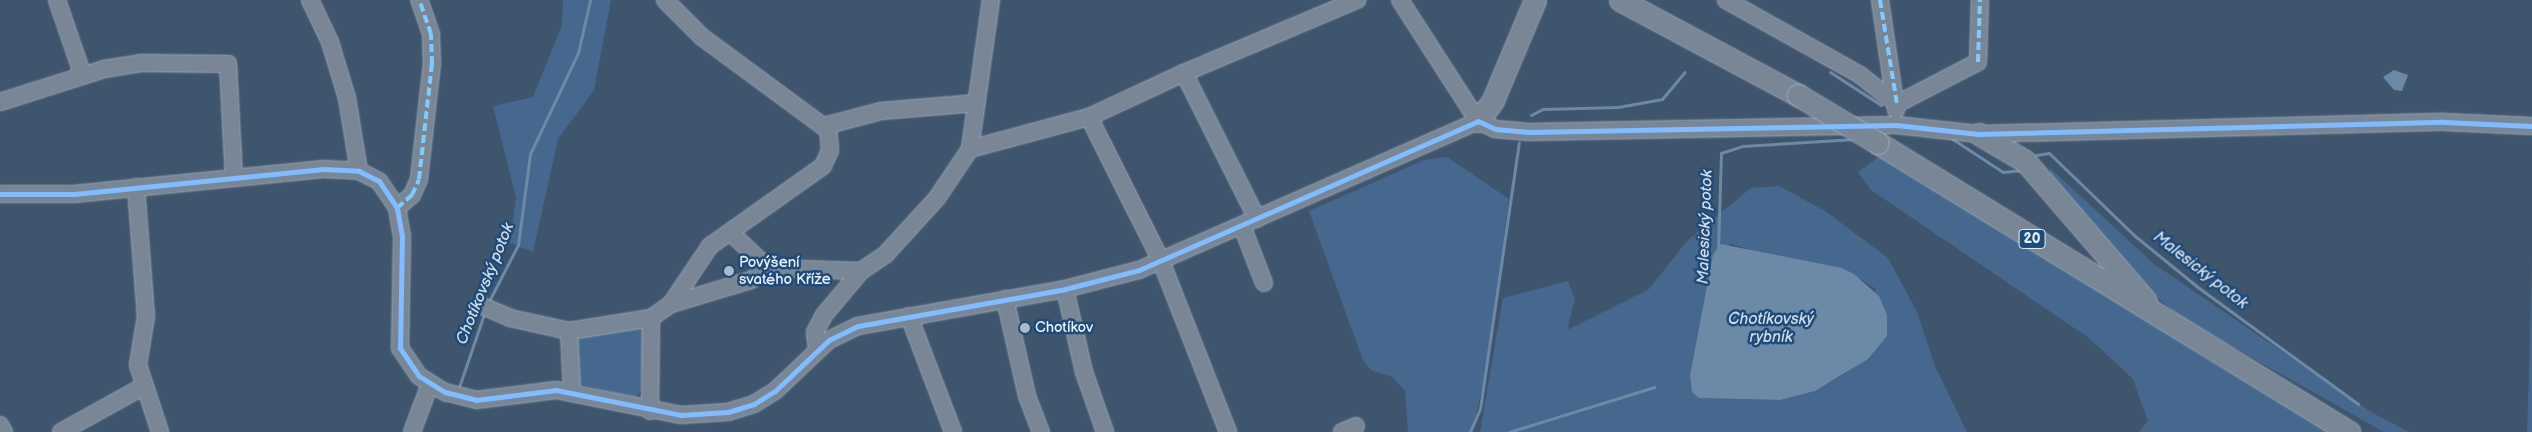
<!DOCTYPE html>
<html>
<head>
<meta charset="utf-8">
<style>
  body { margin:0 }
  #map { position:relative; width:2532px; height:432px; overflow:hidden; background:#3f556e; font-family:"Balsamiq Sans",sans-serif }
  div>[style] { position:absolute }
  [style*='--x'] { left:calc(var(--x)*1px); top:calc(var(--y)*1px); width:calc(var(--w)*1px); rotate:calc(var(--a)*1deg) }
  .green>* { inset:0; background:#46688e }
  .water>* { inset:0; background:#6c89a7 }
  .stream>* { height:3px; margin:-1.5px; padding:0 1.5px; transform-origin:1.5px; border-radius:1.5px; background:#6c89a7 }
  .roads { filter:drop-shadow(0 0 1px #9faab7) drop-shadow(0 0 1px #9faab7) }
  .minor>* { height:16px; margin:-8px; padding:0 8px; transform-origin:8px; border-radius:8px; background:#798695 }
  .major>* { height:21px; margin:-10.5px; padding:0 10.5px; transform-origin:10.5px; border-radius:10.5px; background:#798695 }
  .bridges { filter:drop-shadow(0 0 1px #9faab7) drop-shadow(0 0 1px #9faab7) }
  .major-bridge>* { height:21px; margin:-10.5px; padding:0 10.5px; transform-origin:10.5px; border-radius:10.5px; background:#798695 }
  .quiet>* { height:4px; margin-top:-2px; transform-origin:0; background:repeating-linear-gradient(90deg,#80caff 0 8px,transparent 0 12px) }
  .cycleway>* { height:5px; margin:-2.5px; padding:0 2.5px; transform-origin:2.5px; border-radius:2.5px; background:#80bcff }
  .dots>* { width:14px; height:14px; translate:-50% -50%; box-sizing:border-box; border:2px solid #1f4a7a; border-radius:50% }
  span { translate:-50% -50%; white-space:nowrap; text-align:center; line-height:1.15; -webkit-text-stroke:5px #1f4a7a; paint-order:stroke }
  .shield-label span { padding:1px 4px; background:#1f4a7a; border:1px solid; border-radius:4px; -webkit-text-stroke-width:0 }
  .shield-label { font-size:14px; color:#e8f1f8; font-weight:700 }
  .poi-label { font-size:15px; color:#e8f1f8 }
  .left { translate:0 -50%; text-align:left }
  .water-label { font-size:16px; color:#d0dde9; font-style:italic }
</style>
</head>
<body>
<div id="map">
  <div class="green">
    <i style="clip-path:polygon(563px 0,611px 0,594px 90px,558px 139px,533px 252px,510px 243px,516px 198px,493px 106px,533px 97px,562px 25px)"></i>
    <i style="clip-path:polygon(1883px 154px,2224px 369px,2339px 432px,2139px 432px,2148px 421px,2133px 379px,2089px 338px,1871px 190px,1858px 172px)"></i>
    <i style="clip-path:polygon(1447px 157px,1509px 199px,1486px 372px,1472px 432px,1408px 432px,1405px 391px,1392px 377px,1371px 370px,1363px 360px,1309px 211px,1424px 160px)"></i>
    <i style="clip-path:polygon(2050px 168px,2154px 264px,2371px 412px,2409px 432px,2384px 432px,2180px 317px,2141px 283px,2050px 179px)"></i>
    <i style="clip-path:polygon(evenodd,1779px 186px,1825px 211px,1888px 258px,1917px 312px,1935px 366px,1967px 432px,1480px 432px,1503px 298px,1568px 281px,1575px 299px,1567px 330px,1649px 289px,1687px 241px,1751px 188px,1779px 186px,1731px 244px,1785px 260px,1842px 268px,1876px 289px,1848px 372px,1815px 391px,1780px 400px,1699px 398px,1690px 375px,1713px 254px,1731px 244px)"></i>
    <i style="clip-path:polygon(2532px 262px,2532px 432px,2527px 432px,2529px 371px)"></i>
    <i style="clip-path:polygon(637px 323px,646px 328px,644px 386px,636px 398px,579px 384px,577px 344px,581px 337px)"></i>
  </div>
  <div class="water">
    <i style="clip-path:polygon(2394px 70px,2408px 75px,2402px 91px,2394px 90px,2383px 77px)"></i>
    <i style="clip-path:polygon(1721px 244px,1842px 268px,1854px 274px,1879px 296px,1887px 315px,1887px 336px,1868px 359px,1815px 391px,1780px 400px,1699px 398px,1692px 392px,1690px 375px,1713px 254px)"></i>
  </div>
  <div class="stream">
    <i style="--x:1830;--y:72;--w:61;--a:32.9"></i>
    <i style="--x:1531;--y:115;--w:13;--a:-27"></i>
    <i style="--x:1543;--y:109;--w:75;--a:-1.5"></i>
    <i style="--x:1618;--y:107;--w:45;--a:-10.3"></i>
    <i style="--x:1662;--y:99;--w:35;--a:-50"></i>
    <i style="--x:1951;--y:138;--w:62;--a:33.2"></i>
    <i style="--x:2003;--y:172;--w:19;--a:-6"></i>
    <i style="--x:2036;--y:155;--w:13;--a:-9"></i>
    <i style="--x:2049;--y:153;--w:120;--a:44"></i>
    <i style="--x:2135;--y:236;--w:82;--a:39.1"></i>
    <i style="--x:2199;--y:288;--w:197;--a:36.1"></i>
    <i style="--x:1718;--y:249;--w:96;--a:-88.2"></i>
    <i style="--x:1721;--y:153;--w:23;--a:-18"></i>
    <i style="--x:1743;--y:146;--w:112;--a:-3.6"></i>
    <i style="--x:488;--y:303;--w:65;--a:-62.7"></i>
    <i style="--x:518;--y:245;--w:92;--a:-82.5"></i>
    <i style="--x:530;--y:154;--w:112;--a:-64.6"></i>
    <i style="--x:578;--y:53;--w:54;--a:-77.2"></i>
    <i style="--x:458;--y:390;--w:83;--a:-71.1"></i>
    <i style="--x:1470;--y:432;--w:25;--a:-67"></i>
    <i style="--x:1480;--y:409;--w:269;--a:-81.7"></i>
    <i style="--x:1509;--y:432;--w:152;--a:-17.2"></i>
  </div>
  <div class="roads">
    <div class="minor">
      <i style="--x:57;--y:0;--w:80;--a:71.1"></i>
      <i style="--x:310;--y:0;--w:47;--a:64.5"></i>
      <i style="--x:330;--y:42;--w:59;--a:73.1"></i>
      <i style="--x:347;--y:98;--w:74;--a:80.7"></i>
      <i style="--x:665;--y:0;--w:52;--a:45"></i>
      <i style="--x:702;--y:37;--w:155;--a:36.4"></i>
      <i style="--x:1400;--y:0;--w:144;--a:57.2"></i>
      <i style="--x:1478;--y:121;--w:19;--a:25"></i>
      <i style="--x:1495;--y:129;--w:34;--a:5"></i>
      <i style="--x:1529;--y:132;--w:367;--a:-1.1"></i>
      <i style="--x:1896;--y:125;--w:83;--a:6.2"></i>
      <i style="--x:1979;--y:134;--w:465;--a:-1.5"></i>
      <i style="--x:2444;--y:122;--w:88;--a:2.6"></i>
      <i style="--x:1726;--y:0;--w:154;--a:29.2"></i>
      <i style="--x:1860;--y:75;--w:47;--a:38.1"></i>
      <i style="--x:1880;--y:0;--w:111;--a:81.7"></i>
      <i style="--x:1184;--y:73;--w:188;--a:-22.9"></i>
      <i style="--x:0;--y:102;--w:109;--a:-17.6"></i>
      <i style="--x:104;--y:69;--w:36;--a:-9"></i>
      <i style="--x:140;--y:63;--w:88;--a:0.7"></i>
      <i style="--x:228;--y:64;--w:113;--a:87"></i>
      <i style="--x:1897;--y:104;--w:91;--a:-27.4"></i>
      <i style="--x:1978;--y:62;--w:62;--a:-88.2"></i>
      <i style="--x:1089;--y:117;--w:161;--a:63.4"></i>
      <i style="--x:1161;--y:261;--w:184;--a:68.6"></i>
      <i style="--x:970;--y:149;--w:123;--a:-15.1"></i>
      <i style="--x:1089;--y:117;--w:105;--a:-24.9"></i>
      <i style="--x:1184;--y:73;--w:163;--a:63.4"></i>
      <i style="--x:136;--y:187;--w:129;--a:85.6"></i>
      <i style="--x:146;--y:316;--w:50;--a:99.3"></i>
      <i style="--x:138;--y:365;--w:71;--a:71.8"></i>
      <i style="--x:0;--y:194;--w:74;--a:0"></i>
      <i style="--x:74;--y:194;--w:251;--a:-5.7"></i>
      <i style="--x:324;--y:169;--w:35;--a:3"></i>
      <i style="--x:359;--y:171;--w:22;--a:27"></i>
      <i style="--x:379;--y:181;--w:32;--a:56"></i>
      <i style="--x:397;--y:208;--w:28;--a:80"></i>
      <i style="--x:402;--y:236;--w:112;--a:91"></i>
      <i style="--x:400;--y:348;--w:34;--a:56"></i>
      <i style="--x:419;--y:376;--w:31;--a:32"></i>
      <i style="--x:445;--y:392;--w:32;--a:14"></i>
      <i style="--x:476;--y:400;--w:81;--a:-7.1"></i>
      <i style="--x:556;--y:390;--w:127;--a:11.3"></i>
      <i style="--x:681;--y:415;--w:47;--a:-3.7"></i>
      <i style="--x:728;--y:412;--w:27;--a:-17"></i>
      <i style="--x:754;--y:404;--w:25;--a:-32"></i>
      <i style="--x:775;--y:391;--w:74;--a:-43.4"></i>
      <i style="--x:829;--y:340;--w:32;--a:-26"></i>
      <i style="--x:858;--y:326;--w:210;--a:-10.1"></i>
      <i style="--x:1065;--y:289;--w:76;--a:-14.4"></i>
      <i style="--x:1139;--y:270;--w:370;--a:-23.7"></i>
      <i style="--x:397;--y:208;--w:20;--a:-41"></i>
      <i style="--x:412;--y:195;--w:17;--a:-66"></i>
      <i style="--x:419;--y:179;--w:116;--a:-83.6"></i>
      <i style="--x:432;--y:64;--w:30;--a:-92"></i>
      <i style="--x:431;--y:34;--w:36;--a:-109"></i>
      <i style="--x:1242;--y:226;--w:61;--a:68.9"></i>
      <i style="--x:731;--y:233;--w:51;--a:43.4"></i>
      <i style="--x:1065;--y:289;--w:85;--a:77.1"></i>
      <i style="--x:1084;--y:372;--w:64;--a:70.7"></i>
      <i style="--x:1005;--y:299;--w:99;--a:77.2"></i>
      <i style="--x:1027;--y:396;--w:39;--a:69"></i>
      <i style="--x:671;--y:304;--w:70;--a:-56.1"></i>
      <i style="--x:710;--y:246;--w:138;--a:-35.3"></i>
      <i style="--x:823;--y:166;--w:17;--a:-66"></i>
      <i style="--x:830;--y:150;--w:25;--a:-95"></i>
      <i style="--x:828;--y:125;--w:55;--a:-14.8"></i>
      <i style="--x:881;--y:111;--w:96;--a:-4.8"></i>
      <i style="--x:480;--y:305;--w:33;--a:23"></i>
      <i style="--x:510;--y:318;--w:60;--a:12.4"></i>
      <i style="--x:569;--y:331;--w:83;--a:-9"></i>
      <i style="--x:909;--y:316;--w:124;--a:69.2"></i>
      <i style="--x:569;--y:331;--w:61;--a:87.2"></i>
      <i style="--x:817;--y:349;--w:17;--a:-97"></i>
      <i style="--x:815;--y:332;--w:19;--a:-62"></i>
      <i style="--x:824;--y:315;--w:57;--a:-49.9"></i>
      <i style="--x:650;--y:411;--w:93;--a:-89.4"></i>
      <i style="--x:651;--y:318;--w:24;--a:-35"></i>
      <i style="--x:671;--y:304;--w:84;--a:-16.7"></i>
      <i style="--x:751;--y:280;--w:21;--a:-35"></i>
      <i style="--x:768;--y:268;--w:93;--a:1.8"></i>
      <i style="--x:861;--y:271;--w:29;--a:-34"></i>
      <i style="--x:885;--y:255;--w:77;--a:-47.6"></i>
      <i style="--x:937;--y:198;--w:59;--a:-56"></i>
      <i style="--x:970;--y:149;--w:150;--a:-82"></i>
      <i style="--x:0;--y:425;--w:8;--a:60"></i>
      <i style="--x:61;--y:432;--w:95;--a:-29"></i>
      <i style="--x:412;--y:432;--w:51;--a:-69.4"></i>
      <i style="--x:1342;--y:432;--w:15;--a:-23"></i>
    </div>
    <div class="major">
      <i style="--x:1620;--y:0;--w:202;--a:28.1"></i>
      <i style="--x:1478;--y:121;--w:26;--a:-54"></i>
      <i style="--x:1493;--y:100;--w:108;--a:-67.2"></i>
      <i style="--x:1979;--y:134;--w:53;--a:30.4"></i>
      <i style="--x:2025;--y:161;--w:185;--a:49.2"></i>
      <i style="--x:1878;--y:143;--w:553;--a:31.53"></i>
    </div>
  </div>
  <div class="bridges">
    <div class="major-bridge">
      <i style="--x:1798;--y:95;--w:93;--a:31"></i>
    </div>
  </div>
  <div class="quiet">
    <i style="--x:1880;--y:0;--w:105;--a:80.7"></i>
    <i style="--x:1978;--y:62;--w:62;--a:-88.2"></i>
    <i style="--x:397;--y:208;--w:20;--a:-41"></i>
    <i style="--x:412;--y:195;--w:17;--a:-66"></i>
    <i style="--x:419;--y:179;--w:116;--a:-83.6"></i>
    <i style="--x:432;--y:64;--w:30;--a:-92"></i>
    <i style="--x:431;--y:34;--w:36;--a:-109"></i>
  </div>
  <div class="cycleway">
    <i style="--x:0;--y:194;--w:74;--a:0"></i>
    <i style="--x:74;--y:194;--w:251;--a:-5.7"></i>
    <i style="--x:324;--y:169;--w:35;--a:3"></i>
    <i style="--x:359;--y:171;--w:22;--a:27"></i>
    <i style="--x:379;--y:181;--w:32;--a:56"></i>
    <i style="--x:397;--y:208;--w:28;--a:80"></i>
    <i style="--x:402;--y:236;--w:112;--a:91"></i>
    <i style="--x:400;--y:348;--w:34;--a:56"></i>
    <i style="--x:419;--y:376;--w:31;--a:32"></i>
    <i style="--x:445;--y:392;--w:32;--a:14"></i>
    <i style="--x:476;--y:400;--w:81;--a:-7.1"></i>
    <i style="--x:556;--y:390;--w:127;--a:11.3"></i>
    <i style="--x:681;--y:415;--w:47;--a:-3.7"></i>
    <i style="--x:728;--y:412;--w:27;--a:-17"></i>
    <i style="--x:754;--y:404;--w:25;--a:-32"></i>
    <i style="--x:775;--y:391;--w:74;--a:-43.4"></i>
    <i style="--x:829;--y:340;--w:32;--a:-26"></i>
    <i style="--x:858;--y:326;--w:210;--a:-10.1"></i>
    <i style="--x:1065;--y:289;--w:76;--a:-14.4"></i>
    <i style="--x:1139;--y:270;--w:370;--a:-23.7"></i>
    <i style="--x:1478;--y:121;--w:19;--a:25"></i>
    <i style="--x:1495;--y:129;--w:34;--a:5"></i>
    <i style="--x:1529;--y:132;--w:367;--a:-1.1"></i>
    <i style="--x:1896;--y:125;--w:83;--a:6.2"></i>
    <i style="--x:1979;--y:134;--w:465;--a:-1.5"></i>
    <i style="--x:2444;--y:122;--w:88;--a:2.6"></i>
  </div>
  <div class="dots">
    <i style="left:729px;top:271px;background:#adbac8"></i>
    <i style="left:1025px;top:328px;background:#adbac8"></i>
  </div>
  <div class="shield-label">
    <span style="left:2032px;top:239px">20</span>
  </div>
  <div class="poi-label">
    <span class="left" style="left:739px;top:271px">Povýšení<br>svatého Kříže</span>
    <span class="left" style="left:1035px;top:328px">Chotíkov</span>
  </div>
  <div class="water-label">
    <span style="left:1706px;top:227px;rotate:-88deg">Malesický potok</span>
    <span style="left:2200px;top:271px;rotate:38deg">Malesický potok</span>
    <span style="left:486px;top:284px;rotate:-68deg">Chotíkovský potok</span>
    <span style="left:1771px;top:329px">Chotíkovský<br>rybník</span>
  </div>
</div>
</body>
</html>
